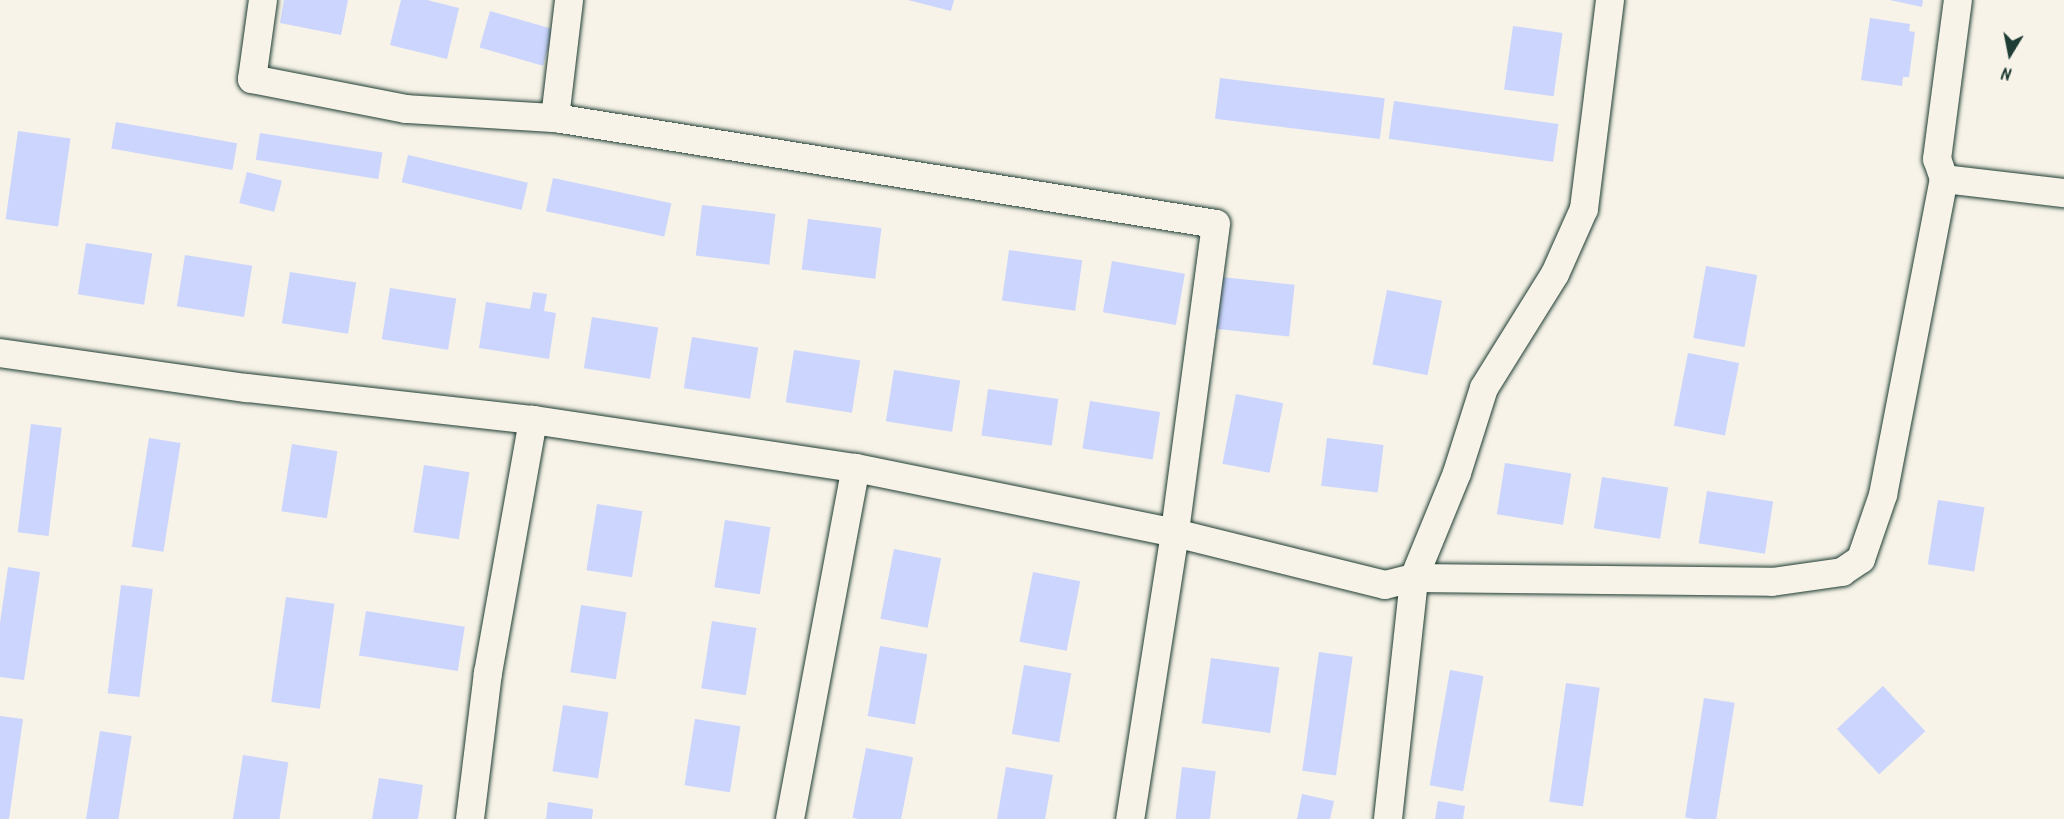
<!DOCTYPE html>
<html>
<head>
<meta charset="utf-8">
<style>
  body { margin:0 }
  #map { position:relative; width:2064px; height:819px; overflow:hidden; background:#f7f3e8; font-family:Kalam,sans-serif }
  div>[style] { position:absolute }
  [style*='--x'] { left:calc(var(--x)*1px); top:calc(var(--y)*1px); width:calc(var(--w)*1px); rotate:calc(var(--a)*1deg) }
  .building>* { inset:0; background:#cbd5fd; transform-origin:0 0 }
  .roads { filter:drop-shadow(0 0 2px #1f3d34) drop-shadow(0 0 2px #1f3d34) }
  .minor>* { height:28px; margin:-14px; padding:0 14px; transform-origin:14px; border-radius:14px; background:#f7f3e8 }
  span { translate:-50% -50%; white-space:nowrap; text-align:center; line-height:1.15; -webkit-text-stroke:4.5px #f7f3e8; paint-order:stroke }
  .north { position:absolute; left:1980px; top:24px; width:60px; height:60px; -webkit-text-stroke:4px #f7f3e8; paint-order:stroke; rotate:190deg; font-size:16px; font-weight:700; line-height:24px; text-align:center; color:#1f3d34 }
  .north::after { content:''; display:block; margin:auto; width:21px; height:27px; background:#1f3d34; clip-path:polygon(50% 0,100% 100%,50% 72%,0 100%) }
</style>
</head>
<body>
<div id="map">
  <div class="building">
    <i style="clip-path:polygon(284px 0,348px 0,341px 35px,280px 23px)"></i>
    <i style="clip-path:polygon(401px 0,427px 0,459px 8px,447px 59px,390px 45px)"></i>
    <i style="clip-path:polygon(908px 0,954px 0,951px 11px)"></i>
    <i style="clip-path:polygon(1890px 0,1923px 0,1922px 7px)"></i>
    <i style="left:490px;top:11px;width:66px;height:38px;rotate:16deg"></i>
    <i style="clip-path:polygon(1870px 18px,1910px 24px,1909px 31px,1915px 32px,1909px 77px,1903px 77px,1902px 86px,1861px 80px)"></i>
    <i style="left:1513px;top:26px;width:50px;height:64px;rotate:8deg"></i>
    <i style="left:1220px;top:78px;width:166px;height:41px;rotate:7deg"></i>
    <i style="left:1394px;top:101px;width:166px;height:38px;rotate:8deg"></i>
    <i style="left:116px;top:122px;width:123px;height:27px;rotate:10deg"></i>
    <i style="left:18px;top:131px;width:53px;height:89px;rotate:8deg"></i>
    <i style="left:260px;top:133px;width:124px;height:27px;rotate:9deg"></i>
    <i style="left:408px;top:155px;width:123px;height:28px;rotate:13deg"></i>
    <i style="left:247px;top:172px;width:36px;height:32px;rotate:14deg"></i>
    <i style="left:553px;top:178px;width:121px;height:34px;rotate:12deg"></i>
    <i style="left:702px;top:205px;width:74px;height:51px;rotate:7deg"></i>
    <i style="left:808px;top:219px;width:74px;height:51px;rotate:7deg"></i>
    <i style="left:86px;top:243px;width:67px;height:52px;rotate:9deg"></i>
    <i style="left:1009px;top:250px;width:74px;height:51px;rotate:8deg"></i>
    <i style="left:185px;top:255px;width:68px;height:52px;rotate:9deg"></i>
    <i style="left:1112px;top:261px;width:74px;height:52px;rotate:10deg"></i>
    <i style="left:1706px;top:266px;width:52px;height:73px;rotate:10deg"></i>
    <i style="left:290px;top:272px;width:67px;height:52px;rotate:9deg"></i>
    <i style="left:1221px;top:277px;width:74px;height:52px;rotate:6deg"></i>
    <i style="left:390px;top:288px;width:67px;height:52px;rotate:9deg"></i>
    <i style="left:1387px;top:290px;width:56px;height:76px;rotate:11deg"></i>
    <i style="clip-path:polygon(533px 292px,547px 294px,544px 311px,556px 313px,549px 359px,479px 348px,486px 302px,530px 309px)"></i>
    <i style="left:592px;top:317px;width:67px;height:52px;rotate:9deg"></i>
    <i style="left:692px;top:337px;width:67px;height:52px;rotate:9deg"></i>
    <i style="left:794px;top:350px;width:67px;height:53px;rotate:9deg"></i>
    <i style="left:1688px;top:353px;width:52px;height:74px;rotate:11deg"></i>
    <i style="left:894px;top:370px;width:67px;height:52px;rotate:9deg"></i>
    <i style="left:988px;top:389px;width:71px;height:47px;rotate:8deg"></i>
    <i style="left:1236px;top:394px;width:48px;height:71px;rotate:11deg"></i>
    <i style="left:1090px;top:401px;width:71px;height:48px;rotate:9deg"></i>
    <i style="left:31px;top:424px;width:31px;height:109px;rotate:7deg"></i>
    <i style="left:149px;top:438px;width:32px;height:110px;rotate:9deg"></i>
    <i style="left:1327px;top:438px;width:57px;height:48px;rotate:7deg"></i>
    <i style="left:292px;top:444px;width:46px;height:68px;rotate:9deg"></i>
    <i style="left:1505px;top:463px;width:67px;height:52px;rotate:9deg"></i>
    <i style="left:424px;top:465px;width:46px;height:68px;rotate:9deg"></i>
    <i style="left:1602px;top:477px;width:67px;height:52px;rotate:9deg"></i>
    <i style="left:1707px;top:491px;width:67px;height:53px;rotate:9deg"></i>
    <i style="left:1938px;top:500px;width:47px;height:65px;rotate:9deg"></i>
    <i style="left:597px;top:504px;width:46px;height:67px;rotate:9deg"></i>
    <i style="left:725px;top:520px;width:46px;height:68px;rotate:9deg"></i>
    <i style="left:894px;top:549px;width:48px;height:71px;rotate:11deg"></i>
    <i style="clip-path:polygon(8px 567px,40px 572px,24px 680px,0 677px,0 623px)"></i>
    <i style="left:1033px;top:572px;width:48px;height:71px;rotate:11deg"></i>
    <i style="left:121px;top:585px;width:32px;height:109px;rotate:7deg"></i>
    <i style="left:286px;top:597px;width:49px;height:106px;rotate:8deg"></i>
    <i style="left:581px;top:605px;width:46px;height:68px;rotate:9deg"></i>
    <i style="left:366px;top:611px;width:100px;height:45px;rotate:9deg"></i>
    <i style="left:712px;top:621px;width:45px;height:68px;rotate:9deg"></i>
    <i style="left:880px;top:646px;width:48px;height:71px;rotate:10deg"></i>
    <i style="left:1319px;top:652px;width:34px;height:120px;rotate:8deg"></i>
    <i style="left:1211px;top:658px;width:69px;height:66px;rotate:8deg"></i>
    <i style="left:1024px;top:665px;width:48px;height:70px;rotate:10deg"></i>
    <i style="left:1450px;top:670px;width:34px;height:117px;rotate:10deg"></i>
    <i style="left:1566px;top:683px;width:34px;height:120px;rotate:8deg"></i>
    <i style="left:1883px;top:686px;width:62px;height:63px;rotate:47deg"></i>
    <i style="left:1704px;top:698px;width:31px;height:121px;rotate:9deg"></i>
    <i style="left:563px;top:705px;width:46px;height:67px;rotate:9deg"></i>
    <i style="clip-path:polygon(0 716px,23px 719px,9px 819px,0 819px)"></i>
    <i style="left:695px;top:719px;width:46px;height:67px;rotate:9deg"></i>
    <i style="left:100px;top:731px;width:32px;height:89px;rotate:9deg"></i>
    <i style="left:866px;top:748px;width:48px;height:71px;rotate:11deg"></i>
    <i style="left:243px;top:755px;width:46px;height:65px;rotate:9deg"></i>
    <i style="clip-path:polygon(1006px 767px,1053px 775px,1045px 819px,997px 819px)"></i>
    <i style="left:1182px;top:767px;width:34px;height:52px;rotate:7deg"></i>
    <i style="clip-path:polygon(379px 778px,423px 785px,418px 819px,372px 819px)"></i>
    <i style="clip-path:polygon(1302px 794px,1334px 801px,1330px 819px,1297px 819px)"></i>
    <i style="clip-path:polygon(1438px 801px,1465px 806px,1463px 819px,1435px 819px)"></i>
    <i style="clip-path:polygon(548px 802px,593px 809px,592px 819px,546px 819px)"></i>
  </div>
  <div class="roads">
    <div class="minor">
      <i style="--x:263;--y:0;--w:80;--a:97.9"></i>
      <i style="--x:252;--y:79;--w:157;--a:11"></i>
      <i style="--x:406;--y:109;--w:149;--a:3.5"></i>
      <i style="--x:555;--y:118;--w:669;--a:9.11"></i>
      <i style="--x:1216;--y:224;--w:312;--a:97.6"></i>
      <i style="--x:1175;--y:533;--w:290;--a:98.9"></i>
      <i style="--x:555;--y:118;--w:119;--a:-83.2"></i>
      <i style="--x:1944;--y:179;--w:121;--a:6.7"></i>
      <i style="--x:0;--y:353;--w:249;--a:8.1"></i>
      <i style="--x:247;--y:388;--w:288;--a:6.4"></i>
      <i style="--x:533;--y:420;--w:327;--a:8.5"></i>
      <i style="--x:856;--y:468;--w:326;--a:11.5"></i>
      <i style="--x:1175;--y:533;--w:216;--a:13.9"></i>
      <i style="--x:1385;--y:585;--w:30;--a:-14"></i>
      <i style="--x:1414;--y:578;--w:113;--a:-67.7"></i>
      <i style="--x:1457;--y:473;--w:89;--a:-72.4"></i>
      <i style="--x:1484;--y:388;--w:134;--a:-58.1"></i>
      <i style="--x:1555;--y:274;--w:71;--a:-66"></i>
      <i style="--x:1584;--y:209;--w:211;--a:-82.9"></i>
      <i style="--x:470;--y:819;--w:147;--a:-83"></i>
      <i style="--x:488;--y:673;--w:257;--a:-79.9"></i>
      <i style="--x:790;--y:819;--w:357;--a:-79.4"></i>
      <i style="--x:1388;--y:819;--w:242;--a:-83.8"></i>
      <i style="--x:1414;--y:578;--w:358;--a:0.6"></i>
      <i style="--x:1772;--y:582;--w:71;--a:-8.1"></i>
      <i style="--x:1842;--y:572;--w:23;--a:-34"></i>
      <i style="--x:1861;--y:559;--w:68;--a:-71"></i>
      <i style="--x:1883;--y:495;--w:322;--a:-79.1"></i>
      <i style="--x:1944;--y:179;--w:21;--a:-109"></i>
      <i style="--x:1937;--y:159;--w:160;--a:-82.5"></i>
    </div>
  </div>
  <div class="north">N</div>
</div>
</body>
</html>
